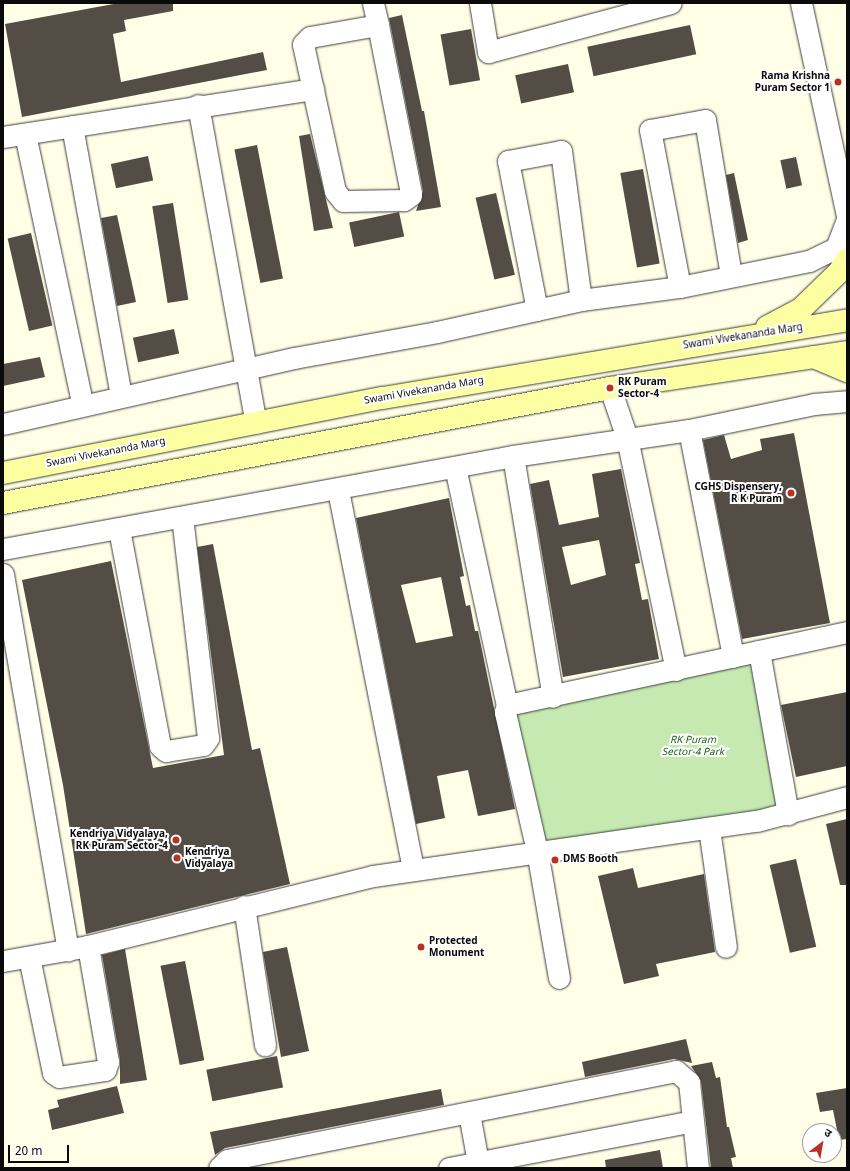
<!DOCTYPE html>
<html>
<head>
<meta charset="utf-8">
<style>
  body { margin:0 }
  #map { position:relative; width:850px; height:1171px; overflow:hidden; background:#fffee7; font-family:Georgia,"Noto Sans Devanagari",serif }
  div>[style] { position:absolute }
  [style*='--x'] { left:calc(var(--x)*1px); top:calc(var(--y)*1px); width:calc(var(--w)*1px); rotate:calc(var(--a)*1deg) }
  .green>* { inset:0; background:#c5e9b1 }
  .building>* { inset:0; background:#534d46; transform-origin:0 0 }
  .roads { filter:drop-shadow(0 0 1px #3d3d3d) drop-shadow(0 0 1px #3d3d3d) }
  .street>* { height:21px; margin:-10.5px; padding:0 10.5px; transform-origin:10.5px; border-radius:10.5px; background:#fff }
  .secondary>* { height:22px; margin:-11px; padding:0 11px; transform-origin:11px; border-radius:11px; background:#fbffa2 }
  .dots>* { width:11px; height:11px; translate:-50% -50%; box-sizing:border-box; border:2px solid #fff; border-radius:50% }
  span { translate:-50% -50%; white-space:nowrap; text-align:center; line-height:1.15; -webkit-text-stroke:4px #fff; paint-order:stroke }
  .poi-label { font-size:10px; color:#0a0a0a; font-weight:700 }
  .right { translate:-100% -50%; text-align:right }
  .left { translate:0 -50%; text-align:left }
  .street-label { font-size:10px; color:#0a0a0a }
  .park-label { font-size:10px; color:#1e611a; font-style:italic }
  .frame { position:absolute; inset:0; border:4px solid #0a0a0a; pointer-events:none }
  .north { position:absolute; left:802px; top:1123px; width:40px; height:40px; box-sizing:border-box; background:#fff; border:1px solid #9d9d9d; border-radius:50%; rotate:31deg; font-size:11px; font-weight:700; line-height:16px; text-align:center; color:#0a0a0a }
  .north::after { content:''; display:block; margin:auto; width:14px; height:18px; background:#bb3121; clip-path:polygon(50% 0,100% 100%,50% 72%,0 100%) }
  .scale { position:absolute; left:8px; top:1145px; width:61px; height:18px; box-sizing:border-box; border:2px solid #0a0a0a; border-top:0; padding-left:5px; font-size:12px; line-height:14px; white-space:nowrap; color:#0a0a0a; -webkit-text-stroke:3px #fff; paint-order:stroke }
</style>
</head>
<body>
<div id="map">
  <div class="green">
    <i style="clip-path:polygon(759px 651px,788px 814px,536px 845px,507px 705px)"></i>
  </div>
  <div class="building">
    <i style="clip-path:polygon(119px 3px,173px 3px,173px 11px,124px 20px,126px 31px,113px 34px,121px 82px,263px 52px,267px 70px,22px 117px,5px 24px)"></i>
    <i style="clip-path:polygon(402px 15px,422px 111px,424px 111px,441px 207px,416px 211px,423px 191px,389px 18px)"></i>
    <i style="left:690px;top:25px;width:30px;height:105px;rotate:78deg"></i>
    <i style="left:471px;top:29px;width:52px;height:31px;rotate:80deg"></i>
    <i style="left:568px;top:64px;width:29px;height:54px;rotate:78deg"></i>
    <i style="clip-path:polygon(310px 134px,333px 228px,314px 231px,299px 136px)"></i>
    <i style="left:257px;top:145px;width:136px;height:23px;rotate:79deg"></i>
    <i style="left:148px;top:156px;width:25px;height:38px;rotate:78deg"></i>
    <i style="left:796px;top:157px;width:29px;height:16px;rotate:78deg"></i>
    <i style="left:643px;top:169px;width:96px;height:23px;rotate:80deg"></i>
    <i style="clip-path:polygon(734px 173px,748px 240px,738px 243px,726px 175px)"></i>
    <i style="left:496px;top:193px;width:84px;height:21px;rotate:77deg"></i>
    <i style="left:173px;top:203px;width:98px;height:21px;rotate:81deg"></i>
    <i style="left:399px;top:212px;width:25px;height:51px;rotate:78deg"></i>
    <i style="clip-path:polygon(117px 215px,136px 302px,117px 306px,101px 218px)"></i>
    <i style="left:31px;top:233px;width:95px;height:24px;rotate:77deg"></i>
    <i style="left:174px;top:329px;width:25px;height:42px;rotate:78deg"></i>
    <i style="clip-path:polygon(40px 357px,45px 377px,3px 386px,3px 364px)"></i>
    <i style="clip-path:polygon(794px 433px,830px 623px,742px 639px,703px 440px,724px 435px,731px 459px,762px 450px,760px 439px)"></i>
    <i style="clip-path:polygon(evenodd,621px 469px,640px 563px,635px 564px,642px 600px,648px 599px,659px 659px,563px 677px,530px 484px,549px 480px,559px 525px,599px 517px,592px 474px,621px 469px,599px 540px,606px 575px,571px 585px,562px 547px,599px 540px)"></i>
    <i style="clip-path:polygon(evenodd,449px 498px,464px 576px,460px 577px,466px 606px,470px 605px,475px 631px,478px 631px,515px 809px,478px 816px,468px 770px,437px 776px,445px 818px,416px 824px,356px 518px,449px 498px,441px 577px,453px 636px,416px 643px,401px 585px,441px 577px)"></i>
    <i style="clip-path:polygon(213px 544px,252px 750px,260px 748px,290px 884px,86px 934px,63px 785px,22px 580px,111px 561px,153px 768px,224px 755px,197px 547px)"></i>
    <i style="clip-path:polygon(847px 692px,847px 766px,796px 777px,781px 705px)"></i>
    <i style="clip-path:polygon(847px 819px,847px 885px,840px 885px,826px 824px)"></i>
    <i style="left:796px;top:859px;width:90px;height:27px;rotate:77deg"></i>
    <i style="clip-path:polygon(633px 868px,638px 888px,704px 874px,715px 952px,656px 964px,659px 976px,624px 984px,598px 876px)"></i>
    <i style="clip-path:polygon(287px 947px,309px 1051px,281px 1057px,263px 952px)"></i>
    <i style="clip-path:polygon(125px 949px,147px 1080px,120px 1084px,120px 1060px,102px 955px)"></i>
    <i style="left:185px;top:961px;width:101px;height:25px;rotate:79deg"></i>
    <i style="clip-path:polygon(686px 1039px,692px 1063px,674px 1059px,585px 1077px,582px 1062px)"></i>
    <i style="left:277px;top:1056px;width:32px;height:72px;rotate:79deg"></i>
    <i style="clip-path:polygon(712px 1062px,716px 1078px,720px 1077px,727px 1127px,729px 1127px,736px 1157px,731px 1158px,733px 1168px,711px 1168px,701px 1081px,691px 1066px)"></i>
    <i style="clip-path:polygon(117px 1086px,124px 1113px,52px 1130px,48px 1110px,59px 1107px,57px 1100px)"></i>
    <i style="clip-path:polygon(847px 1088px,847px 1139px,839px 1140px,833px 1110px,820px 1112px,816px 1093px)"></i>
    <i style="clip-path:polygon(441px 1089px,444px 1105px,225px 1148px,215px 1155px,210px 1132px)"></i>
    <i style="clip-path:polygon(660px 1150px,663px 1168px,606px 1168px,605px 1160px)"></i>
  </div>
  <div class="roads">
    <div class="street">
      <i style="--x:373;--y:3;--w:23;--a:77"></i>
      <i style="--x:378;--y:25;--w:171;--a:78.9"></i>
      <i style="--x:411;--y:193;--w:2;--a:90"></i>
      <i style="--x:411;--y:195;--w:9;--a:144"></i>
      <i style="--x:404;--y:200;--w:61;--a:179.1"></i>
      <i style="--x:343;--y:201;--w:13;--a:-129"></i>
      <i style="--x:335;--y:191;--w:150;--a:-102.3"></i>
      <i style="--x:303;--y:44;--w:10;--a:-45"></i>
      <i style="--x:310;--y:37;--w:69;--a:-10"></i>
      <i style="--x:480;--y:3;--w:50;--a:80.7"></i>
      <i style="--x:488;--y:52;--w:189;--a:-15"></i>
      <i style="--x:801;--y:3;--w:218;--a:77.8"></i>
      <i style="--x:198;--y:105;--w:323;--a:79.7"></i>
      <i style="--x:72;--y:126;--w:273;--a:79.7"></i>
      <i style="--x:25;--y:134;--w:275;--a:78"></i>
      <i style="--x:3;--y:137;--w:314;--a:-8.8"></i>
      <i style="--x:680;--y:287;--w:160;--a:-100.8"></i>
      <i style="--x:650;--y:130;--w:56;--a:-10.3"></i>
      <i style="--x:705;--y:120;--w:158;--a:80.5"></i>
      <i style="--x:537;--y:310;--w:152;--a:-101"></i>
      <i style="--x:508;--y:161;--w:54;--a:-10.7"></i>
      <i style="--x:561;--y:151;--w:150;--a:82.4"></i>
      <i style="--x:610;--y:388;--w:53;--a:71.2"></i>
      <i style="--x:627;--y:438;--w:237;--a:78.1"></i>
      <i style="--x:3;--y:424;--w:298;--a:-12.8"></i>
      <i style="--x:294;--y:358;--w:145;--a:-10.3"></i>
      <i style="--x:437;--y:332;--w:148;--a:-12.5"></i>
      <i style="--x:581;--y:300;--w:100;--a:-7.5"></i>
      <i style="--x:680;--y:287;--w:132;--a:-11.4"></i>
      <i style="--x:809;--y:261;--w:30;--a:-26"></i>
      <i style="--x:836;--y:248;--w:31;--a:-69"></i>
      <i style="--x:689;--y:430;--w:231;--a:79"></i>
      <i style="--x:513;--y:456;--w:244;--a:80.6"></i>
      <i style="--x:455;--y:467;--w:244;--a:77.7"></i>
      <i style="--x:338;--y:490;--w:387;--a:78.8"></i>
      <i style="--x:119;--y:529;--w:221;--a:79.3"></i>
      <i style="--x:160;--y:746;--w:8;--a:40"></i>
      <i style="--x:166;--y:751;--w:37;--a:-9"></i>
      <i style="--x:203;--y:745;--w:9;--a:-54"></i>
      <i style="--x:208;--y:738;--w:222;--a:-96.7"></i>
      <i style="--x:3;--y:549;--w:518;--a:-10.33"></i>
      <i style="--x:513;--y:456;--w:178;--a:-8.4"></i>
      <i style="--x:689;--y:430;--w:128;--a:-11.7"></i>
      <i style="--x:814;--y:404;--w:33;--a:-5"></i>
      <i style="--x:3;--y:574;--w:382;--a:80.2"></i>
      <i style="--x:759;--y:651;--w:166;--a:79.9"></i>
      <i style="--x:709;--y:828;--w:120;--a:81.9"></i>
      <i style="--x:244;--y:906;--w:141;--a:81.4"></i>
      <i style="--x:29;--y:957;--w:118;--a:78.3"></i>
      <i style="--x:53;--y:1073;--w:7;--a:34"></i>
      <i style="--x:59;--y:1077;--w:47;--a:-8.7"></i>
      <i style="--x:105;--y:1070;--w:9;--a:-69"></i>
      <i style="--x:108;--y:1062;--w:118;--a:-99.8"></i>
      <i style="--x:3;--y:961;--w:86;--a:-10"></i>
      <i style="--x:88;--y:946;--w:293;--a:-13.8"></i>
      <i style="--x:373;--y:876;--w:388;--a:-8.2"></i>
      <i style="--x:757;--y:821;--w:93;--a:-14.9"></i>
      <i style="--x:559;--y:978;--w:129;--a:-99.8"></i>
      <i style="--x:537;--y:851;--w:143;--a:-103"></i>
      <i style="--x:505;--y:712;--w:7;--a:-74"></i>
      <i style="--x:507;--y:705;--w:348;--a:-12.1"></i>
      <i style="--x:469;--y:1113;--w:56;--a:79.7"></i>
      <i style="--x:219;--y:1168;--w:11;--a:-45"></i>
      <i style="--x:227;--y:1160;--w:458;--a:-11.2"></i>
      <i style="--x:676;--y:1071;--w:17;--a:40"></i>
      <i style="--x:689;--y:1082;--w:86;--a:84"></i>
      <i style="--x:449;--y:1168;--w:248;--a:-10.9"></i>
    </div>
    <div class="secondary">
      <i style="--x:767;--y:327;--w:40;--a:-28"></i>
      <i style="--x:802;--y:308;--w:52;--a:-44.2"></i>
      <i style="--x:839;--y:272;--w:15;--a:-58"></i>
      <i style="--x:814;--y:357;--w:36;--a:23"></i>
      <i style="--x:3;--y:473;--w:387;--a:-11.2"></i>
      <i style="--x:383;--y:398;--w:471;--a:-9.5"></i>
      <i style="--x:3;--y:503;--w:618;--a:-10.73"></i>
      <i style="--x:610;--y:388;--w:240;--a:-8.6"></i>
    </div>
  </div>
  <div class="dots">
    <i style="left:838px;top:82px;background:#bb3121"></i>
    <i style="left:610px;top:388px;background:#bb3121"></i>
    <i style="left:791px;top:493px;background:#bb3121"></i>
    <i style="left:176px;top:840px;background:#bb3121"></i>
    <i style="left:177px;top:858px;background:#bb3121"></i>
    <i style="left:555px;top:860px;background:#bb3121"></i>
    <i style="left:421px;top:947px;background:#bb3121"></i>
  </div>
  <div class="poi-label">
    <span class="right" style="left:830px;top:82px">Rama Krishna<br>Puram Sector 1</span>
    <span class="left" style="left:618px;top:388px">RK Puram<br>Sector-4</span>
    <span class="right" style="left:782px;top:493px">CGHS Dispensery,<br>R K Puram</span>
    <span class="right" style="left:168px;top:840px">Kendriya Vidyalaya,<br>RK Puram Sector-4</span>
    <span class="left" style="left:185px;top:858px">Kendriya<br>Vidyalaya</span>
    <span class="left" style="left:563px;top:860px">DMS Booth</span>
    <span class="left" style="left:429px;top:947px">Protected<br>Monument</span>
  </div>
  <div class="street-label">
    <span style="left:743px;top:337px;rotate:-9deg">Swami Vivekananda Marg</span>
    <span style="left:424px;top:391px;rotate:-10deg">Swami Vivekananda Marg</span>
    <span style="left:106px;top:453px;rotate:-11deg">Swami Vivekananda Marg</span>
  </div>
  <div class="park-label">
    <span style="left:693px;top:746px">RK Puram<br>Sector-4 Park</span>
  </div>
  <div class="frame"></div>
  <div class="north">उ</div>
  <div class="scale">20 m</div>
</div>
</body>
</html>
